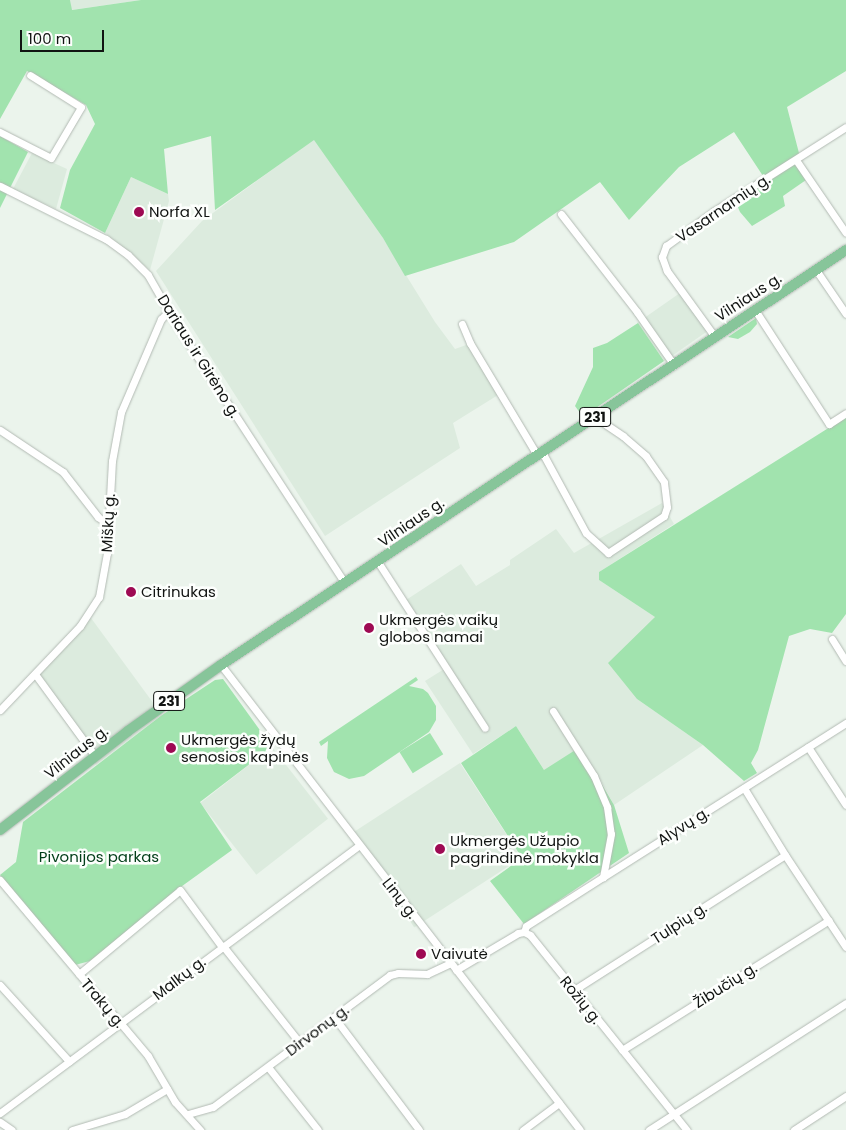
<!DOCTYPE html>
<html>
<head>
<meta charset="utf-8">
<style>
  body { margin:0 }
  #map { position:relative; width:846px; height:1130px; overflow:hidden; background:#ebf4ec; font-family:Poppins,sans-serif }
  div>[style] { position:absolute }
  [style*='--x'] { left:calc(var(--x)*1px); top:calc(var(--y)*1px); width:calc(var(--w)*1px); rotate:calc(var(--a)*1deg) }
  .built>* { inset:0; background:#dcebde; transform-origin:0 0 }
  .green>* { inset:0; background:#a1e3ae; transform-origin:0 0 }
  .roads { filter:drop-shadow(0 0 1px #b2bab3) drop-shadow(0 0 1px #b2bab3) }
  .minor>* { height:7px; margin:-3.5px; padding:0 3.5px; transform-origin:3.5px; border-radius:3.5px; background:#fff }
  .primary>* { height:10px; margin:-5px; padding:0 5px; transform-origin:5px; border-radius:5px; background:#87c59a }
  .dots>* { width:14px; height:14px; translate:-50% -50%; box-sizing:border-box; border:2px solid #fdfffd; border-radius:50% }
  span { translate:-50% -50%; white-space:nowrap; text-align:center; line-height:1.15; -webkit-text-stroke:5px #fdfffd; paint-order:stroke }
  .shield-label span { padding:1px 4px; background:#fdfffd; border:1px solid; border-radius:4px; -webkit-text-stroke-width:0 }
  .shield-label { font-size:14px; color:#111412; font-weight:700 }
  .street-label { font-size:15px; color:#111412 }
  .poi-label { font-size:15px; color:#111412 }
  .left { translate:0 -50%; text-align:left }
  .park-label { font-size:15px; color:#023e19 }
  .scale { position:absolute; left:20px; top:30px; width:84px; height:22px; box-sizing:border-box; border:2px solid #111412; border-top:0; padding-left:6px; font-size:15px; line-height:18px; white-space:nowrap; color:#111412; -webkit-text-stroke:4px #fdfffd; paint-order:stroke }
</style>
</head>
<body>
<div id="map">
  <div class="built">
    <i style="clip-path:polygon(70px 0,141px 0,71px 10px)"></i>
    <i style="clip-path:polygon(314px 139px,383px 238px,435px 322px,455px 349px,469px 344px,498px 395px,453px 423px,460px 448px,325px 536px,156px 271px,202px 221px)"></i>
    <i style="clip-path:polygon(32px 153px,67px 169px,56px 209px,13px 189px)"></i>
    <i style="clip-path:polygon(131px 177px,168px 194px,169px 201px,150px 270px,105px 233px)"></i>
    <i style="left:680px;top:293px;width:47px;height:52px;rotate:55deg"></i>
    <i style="clip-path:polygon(662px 503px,674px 524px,599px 572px,599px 580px,655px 617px,637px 699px,703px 745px,614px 805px,600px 779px,544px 770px,516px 726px,473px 754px,425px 681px,449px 666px,406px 600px,461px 564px,476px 586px,510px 565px,510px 560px,556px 529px,574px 553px)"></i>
    <i style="clip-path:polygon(91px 618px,162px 715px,96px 765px,35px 679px)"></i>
    <i style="left:272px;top:747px;width:91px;height:91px;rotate:52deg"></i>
    <i style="left:460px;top:763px;width:113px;height:128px;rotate:57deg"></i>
  </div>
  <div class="green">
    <i style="clip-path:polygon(0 0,70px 0,72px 10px,141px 0,846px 0,846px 71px,787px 107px,806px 180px,783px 196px,785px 206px,752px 226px,740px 212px,736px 203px,767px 182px,734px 132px,679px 167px,629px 220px,600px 182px,514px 242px,405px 276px,383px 238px,314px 140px,215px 210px,211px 136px,164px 149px,168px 194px,131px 177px,105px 233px,60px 208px,70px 170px,95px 124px,86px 105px,27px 71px,0 119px)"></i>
    <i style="clip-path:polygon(0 136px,28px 152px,0 208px)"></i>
    <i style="clip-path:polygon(756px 318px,757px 324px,750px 332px,738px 339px,728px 337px)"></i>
    <i style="clip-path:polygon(638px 323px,664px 361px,583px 417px,575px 406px,593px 367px,593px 348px,607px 343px)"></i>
    <i style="clip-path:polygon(846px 417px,846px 614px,832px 633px,810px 629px,789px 636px,758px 750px,751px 763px,757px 773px,744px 781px,703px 745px,637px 699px,608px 663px,655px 617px,599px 580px,599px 572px)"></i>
    <i style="clip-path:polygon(416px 677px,418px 680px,409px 686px,423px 689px,428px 693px,436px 706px,436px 720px,429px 732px,364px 776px,349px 779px,334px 772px,327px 758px,328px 741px,321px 746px,319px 742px)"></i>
    <i style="clip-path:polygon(223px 679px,272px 747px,200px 802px,232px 850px,178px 889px,90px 961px,75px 965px,0 875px,16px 862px,23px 822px,162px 715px,215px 680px)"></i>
    <i style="clip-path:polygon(516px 726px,544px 770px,580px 747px,614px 805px,629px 853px,524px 924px,490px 881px,522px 858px,461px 763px)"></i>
    <i style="left:430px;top:733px;width:25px;height:36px;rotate:58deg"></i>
  </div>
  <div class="roads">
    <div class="minor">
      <i style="--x:0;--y:132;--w:57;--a:27"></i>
      <i style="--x:51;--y:158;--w:59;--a:-59.5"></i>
      <i style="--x:81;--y:107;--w:60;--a:-147.9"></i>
      <i style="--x:796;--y:160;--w:88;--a:55.6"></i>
      <i style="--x:0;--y:186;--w:119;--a:26.6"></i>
      <i style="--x:106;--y:239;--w:27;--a:36"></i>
      <i style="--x:128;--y:255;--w:28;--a:45"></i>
      <i style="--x:148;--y:275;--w:56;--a:60.3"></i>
      <i style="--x:176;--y:324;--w:309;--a:56.9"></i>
      <i style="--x:561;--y:214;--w:124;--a:52.2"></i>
      <i style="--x:637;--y:312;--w:65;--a:55.1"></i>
      <i style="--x:816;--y:270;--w:53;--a:55.7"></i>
      <i style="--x:755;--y:310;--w:136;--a:57"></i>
      <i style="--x:829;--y:424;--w:20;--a:-33"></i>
      <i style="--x:462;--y:324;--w:21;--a:67"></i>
      <i style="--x:470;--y:343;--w:131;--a:59.1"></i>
      <i style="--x:715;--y:337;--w:82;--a:-126"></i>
      <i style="--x:667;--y:271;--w:15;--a:-110"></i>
      <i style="--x:662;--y:257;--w:12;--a:-70"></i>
      <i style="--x:666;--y:246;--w:59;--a:-36.1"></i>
      <i style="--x:714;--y:211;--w:156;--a:-32.5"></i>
      <i style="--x:0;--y:430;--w:76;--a:33.7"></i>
      <i style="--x:63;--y:472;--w:57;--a:52.1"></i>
      <i style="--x:98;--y:517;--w:14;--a:36"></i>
      <i style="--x:542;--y:452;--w:92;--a:61.5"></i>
      <i style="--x:586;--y:533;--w:30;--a:42"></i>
      <i style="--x:608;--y:553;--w:67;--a:-33.5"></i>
      <i style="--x:664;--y:516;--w:9;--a:-72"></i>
      <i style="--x:667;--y:507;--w:25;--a:-97"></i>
      <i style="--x:664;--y:482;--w:32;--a:-125"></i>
      <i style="--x:646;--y:456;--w:30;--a:-139"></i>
      <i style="--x:623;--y:436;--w:34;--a:-146"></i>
      <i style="--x:378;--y:562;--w:197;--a:57.2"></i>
      <i style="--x:832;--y:639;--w:26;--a:58"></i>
      <i style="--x:221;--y:665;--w:587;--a:52.33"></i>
      <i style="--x:35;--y:674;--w:102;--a:53.8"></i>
      <i style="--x:0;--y:710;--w:116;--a:-46.4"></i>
      <i style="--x:80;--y:626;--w:35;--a:-57"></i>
      <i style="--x:99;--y:597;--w:45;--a:-79.7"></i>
      <i style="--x:107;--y:553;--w:92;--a:-86.9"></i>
      <i style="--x:112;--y:461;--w:50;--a:-79.6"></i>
      <i style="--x:121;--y:412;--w:101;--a:-66.7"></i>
      <i style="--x:161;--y:319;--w:11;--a:-45"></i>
      <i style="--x:553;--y:711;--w:77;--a:57.8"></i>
      <i style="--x:594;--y:776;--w:34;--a:67"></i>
      <i style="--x:607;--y:807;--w:27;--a:82"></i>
      <i style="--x:611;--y:834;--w:44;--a:100.5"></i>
      <i style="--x:808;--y:747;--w:69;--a:56.8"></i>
      <i style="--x:744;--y:788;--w:79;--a:58.5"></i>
      <i style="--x:785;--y:855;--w:110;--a:56.5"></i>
      <i style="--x:0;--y:880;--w:230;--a:49.9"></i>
      <i style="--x:148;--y:1056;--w:53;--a:59.6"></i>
      <i style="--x:175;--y:1102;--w:38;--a:48"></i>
      <i style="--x:524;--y:932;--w:6;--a:-72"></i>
      <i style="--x:526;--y:926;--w:91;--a:-32.5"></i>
      <i style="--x:603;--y:877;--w:288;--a:-32.4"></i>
      <i style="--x:223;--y:946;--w:122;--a:51.6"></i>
      <i style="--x:456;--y:970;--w:72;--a:-30.8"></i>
      <i style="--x:518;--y:933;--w:6;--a:-9"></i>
      <i style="--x:524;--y:932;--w:7;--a:27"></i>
      <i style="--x:530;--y:935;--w:250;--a:51.2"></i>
      <i style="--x:79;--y:974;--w:131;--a:-39.7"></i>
      <i style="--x:180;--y:890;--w:71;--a:53.6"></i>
      <i style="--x:0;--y:985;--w:103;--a:47.8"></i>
      <i style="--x:574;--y:990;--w:250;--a:-32.6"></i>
      <i style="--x:334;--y:1017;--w:141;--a:53"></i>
      <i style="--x:622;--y:1050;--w:244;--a:-32.1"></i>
      <i style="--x:268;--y:1067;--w:80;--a:51.6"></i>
      <i style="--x:0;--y:1113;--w:448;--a:-36.7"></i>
      <i style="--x:188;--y:1114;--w:26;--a:-16"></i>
      <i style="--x:213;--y:1107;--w:221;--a:-36.7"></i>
      <i style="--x:390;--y:975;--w:8;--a:-14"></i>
      <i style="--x:398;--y:973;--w:29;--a:2"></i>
      <i style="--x:427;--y:974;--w:26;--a:-25"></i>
      <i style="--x:0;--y:1122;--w:14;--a:34"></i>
      <i style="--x:72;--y:1130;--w:55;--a:-16.8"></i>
      <i style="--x:125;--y:1114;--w:49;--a:-30.8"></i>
      <i style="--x:523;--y:1130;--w:45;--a:-36.9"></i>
      <i style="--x:649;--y:1130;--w:234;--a:-32.8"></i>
      <i style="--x:794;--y:1130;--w:62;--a:-33.2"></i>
    </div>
    <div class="primary">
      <i style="--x:0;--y:830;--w:162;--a:-37.7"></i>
      <i style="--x:128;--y:731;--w:114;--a:-35.4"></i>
      <i style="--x:221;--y:665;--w:750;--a:-33.58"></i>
    </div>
  </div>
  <div class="dots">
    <i style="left:139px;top:212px;background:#9e0a53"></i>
    <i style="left:131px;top:592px;background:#9e0a53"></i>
    <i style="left:369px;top:628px;background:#9e0a53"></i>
    <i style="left:171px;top:748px;background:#9e0a53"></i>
    <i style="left:440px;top:849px;background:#9e0a53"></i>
    <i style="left:421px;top:954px;background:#9e0a53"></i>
  </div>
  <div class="shield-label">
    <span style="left:595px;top:417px">231</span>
    <span style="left:169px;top:701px">231</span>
  </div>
  <div class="street-label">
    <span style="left:723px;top:208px;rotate:-34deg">Vasarnamių g.</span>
    <span style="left:748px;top:297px;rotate:-33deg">Vilniaus g.</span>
    <span style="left:199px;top:356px;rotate:58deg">Dariaus ir Girėno g.</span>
    <span style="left:411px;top:522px;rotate:-34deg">Vilniaus g.</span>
    <span style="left:108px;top:523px;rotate:-87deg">Miškų g.</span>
    <span style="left:76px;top:752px;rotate:-38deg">Vilniaus g.</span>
    <span style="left:683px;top:826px;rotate:-32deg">Alyvų g.</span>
    <span style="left:400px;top:898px;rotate:52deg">Linų g.</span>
    <span style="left:679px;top:923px;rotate:-33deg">Tulpių g.</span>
    <span style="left:179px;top:978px;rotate:-37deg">Malkų g.</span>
    <span style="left:725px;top:985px;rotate:-32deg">Žibučių g.</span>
    <span style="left:581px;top:1000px;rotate:51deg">Rožių g.</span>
    <span style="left:103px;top:1003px;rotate:50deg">Trakų g.</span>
    <span style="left:317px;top:1030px;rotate:-37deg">Dirvonų g.</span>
  </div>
  <div class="poi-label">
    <span class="left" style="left:149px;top:212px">Norfa XL</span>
    <span class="left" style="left:141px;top:592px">Citrinukas</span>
    <span class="left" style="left:379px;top:628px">Ukmergės vaikų<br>globos namai</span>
    <span class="left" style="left:181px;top:748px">Ukmergės žydų<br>senosios kapinės</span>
    <span class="left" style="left:450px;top:849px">Ukmergės Užupio<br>pagrindinė mokykla</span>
    <span class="left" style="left:431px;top:954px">Vaivutė</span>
  </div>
  <div class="park-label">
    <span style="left:99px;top:857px">Pivonijos parkas</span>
  </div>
  <div class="scale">100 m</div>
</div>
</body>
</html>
